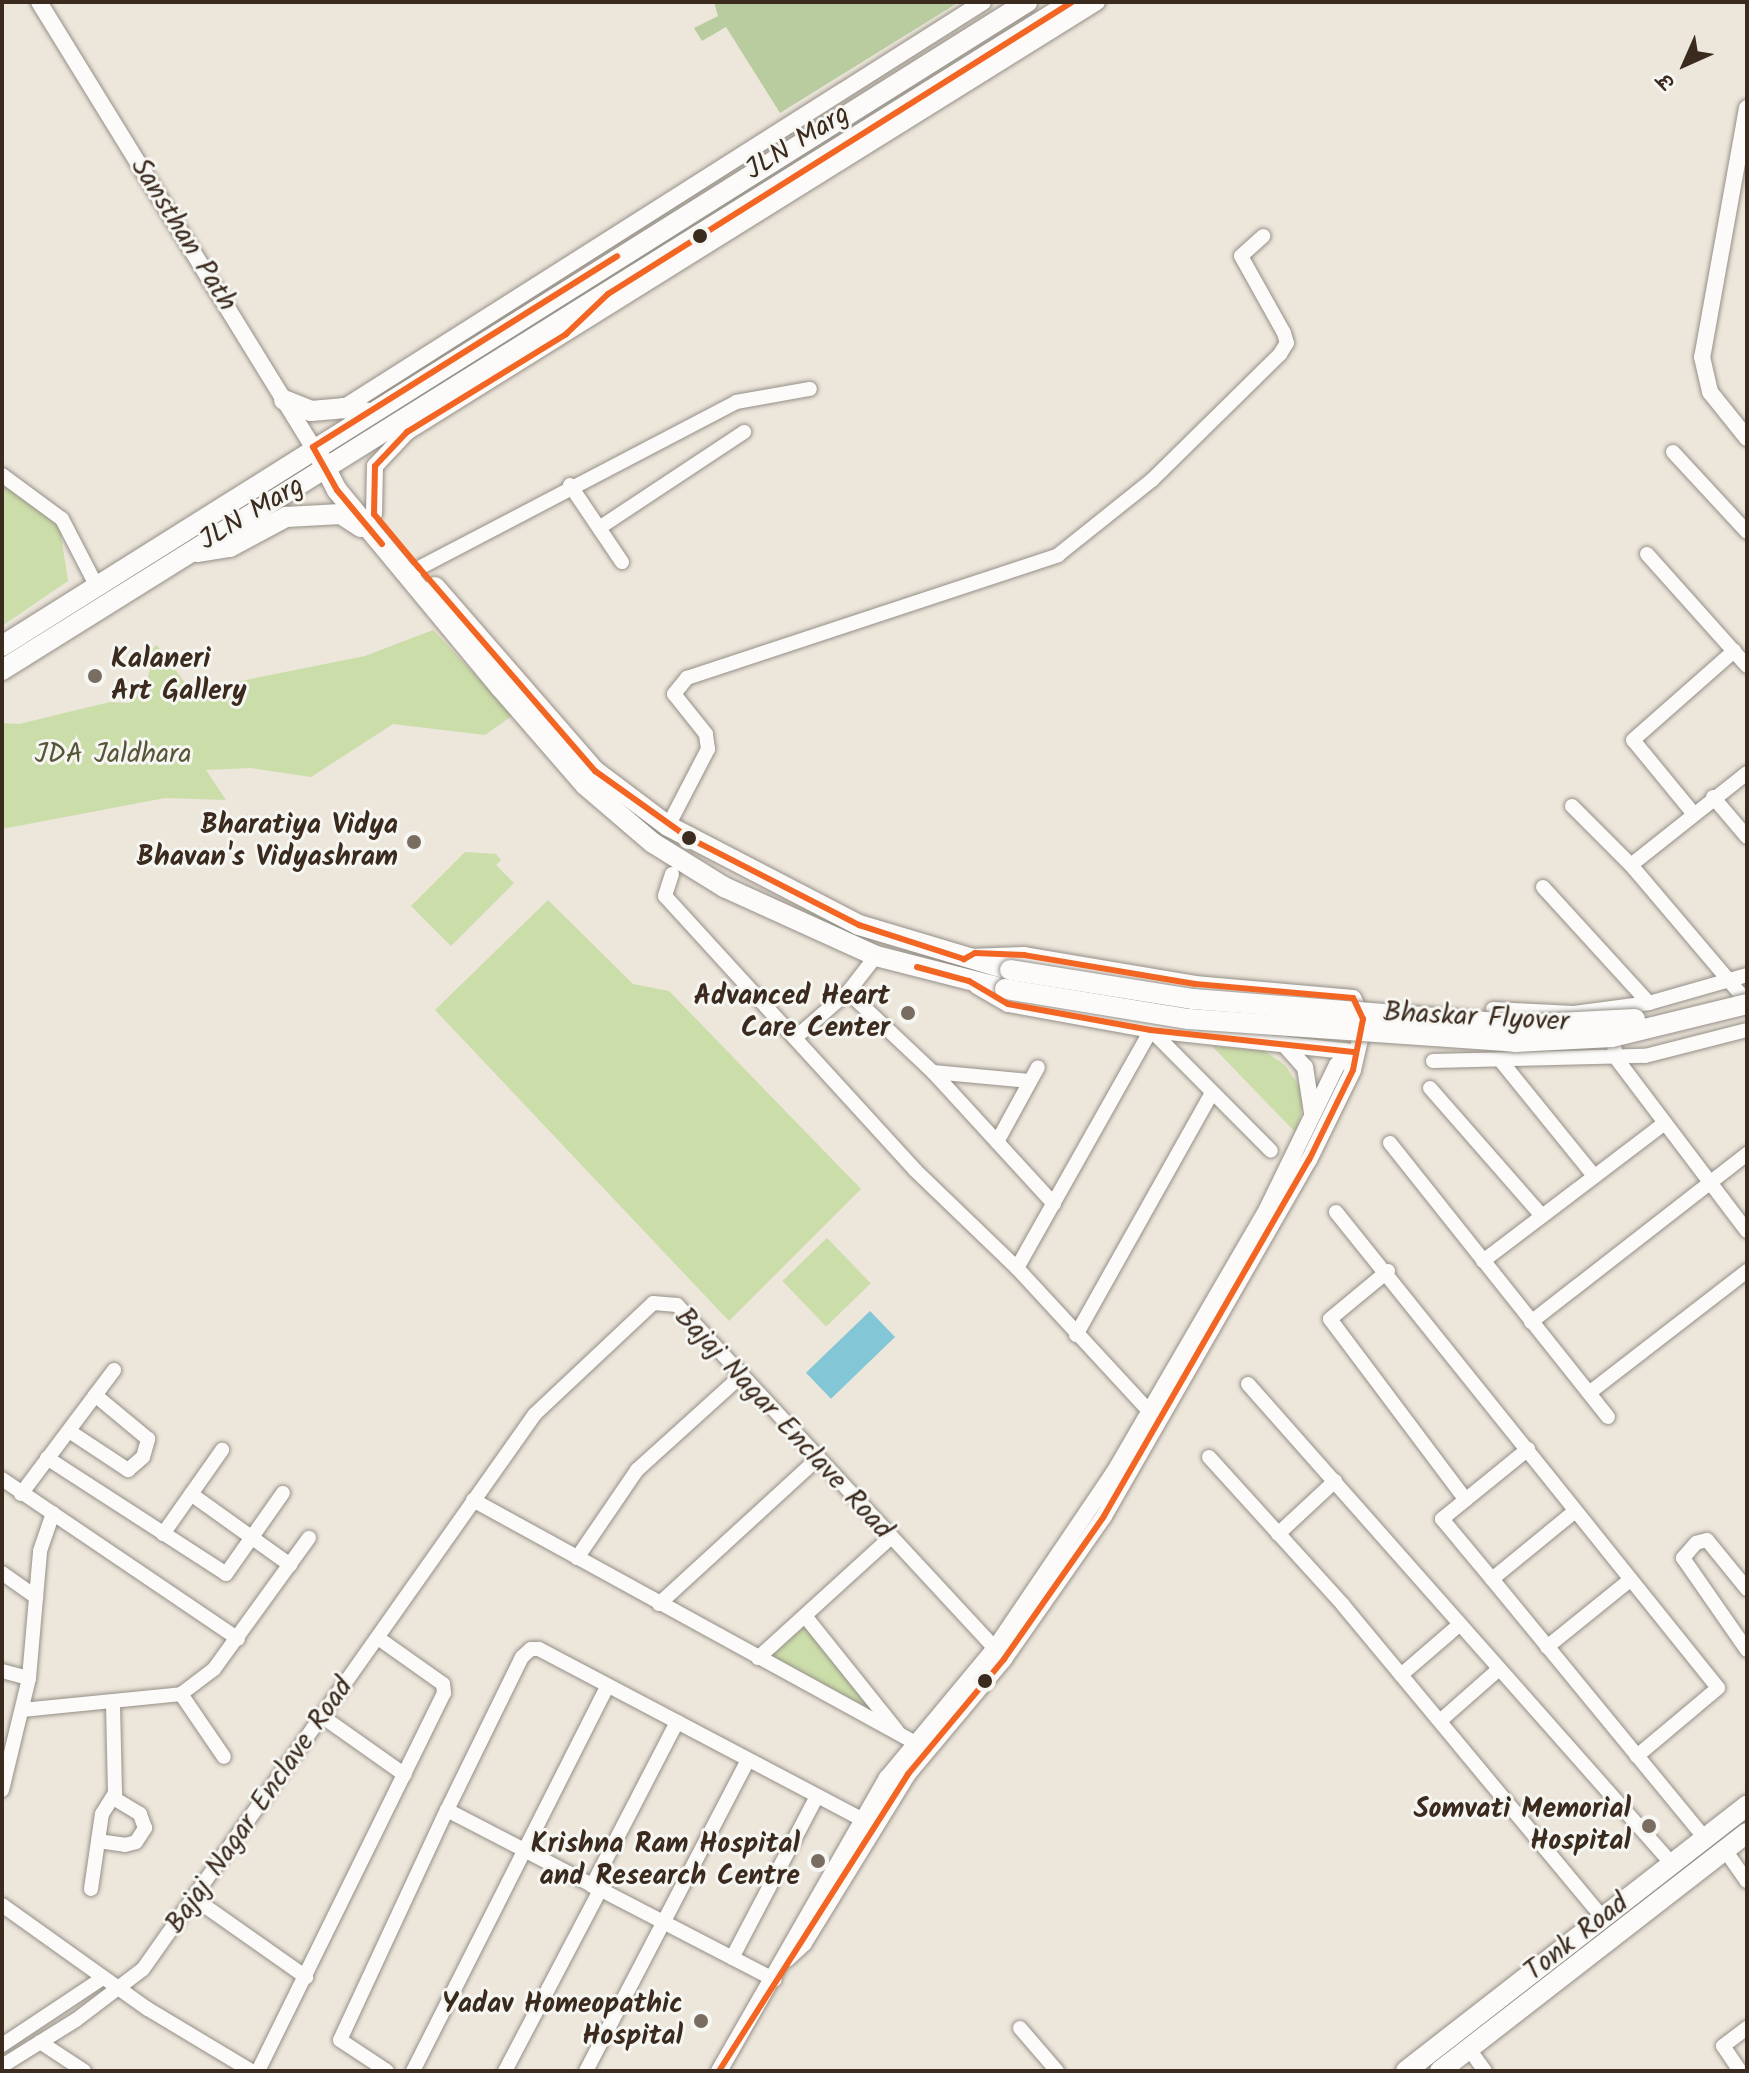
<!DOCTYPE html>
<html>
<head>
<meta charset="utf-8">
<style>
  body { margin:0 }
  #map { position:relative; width:1749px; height:2073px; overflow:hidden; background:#ede6db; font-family:Kalam,"Playpen Sans Deva",sans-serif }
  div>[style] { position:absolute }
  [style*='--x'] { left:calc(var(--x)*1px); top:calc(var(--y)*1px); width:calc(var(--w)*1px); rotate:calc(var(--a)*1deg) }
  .green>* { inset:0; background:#cbdda9; transform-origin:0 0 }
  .forest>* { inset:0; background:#b8cc9f }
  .water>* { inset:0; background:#83c6d5; transform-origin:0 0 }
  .roads { filter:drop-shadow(0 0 2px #958f87) drop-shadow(0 0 2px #958f87) }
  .minor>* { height:14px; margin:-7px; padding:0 7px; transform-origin:7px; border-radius:7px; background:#fcfbfa }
  .tertiary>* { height:16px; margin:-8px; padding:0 8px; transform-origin:8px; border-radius:8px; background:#fcfbfa }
  .primary>* { height:20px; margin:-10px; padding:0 10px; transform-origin:10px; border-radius:10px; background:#fcfbfa }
  .bridges { filter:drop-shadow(0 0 2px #958f87) drop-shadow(0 0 2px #958f87) }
  .primary-bridge>* { height:20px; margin:-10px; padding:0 10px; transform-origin:10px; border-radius:10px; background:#fcfbfa }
  .bus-1>* { height:6px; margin:-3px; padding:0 3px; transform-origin:3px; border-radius:3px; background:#f26522 }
  .dots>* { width:22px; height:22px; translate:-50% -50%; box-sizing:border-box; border:4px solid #f6f6f2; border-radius:50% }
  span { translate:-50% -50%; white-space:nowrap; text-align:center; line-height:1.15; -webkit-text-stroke:6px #f6f6f2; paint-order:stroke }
  .street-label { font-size:28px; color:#3b2a1e }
  .poi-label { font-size:28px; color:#3b2a1e; font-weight:700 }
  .left { translate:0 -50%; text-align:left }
  .right { translate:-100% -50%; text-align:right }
  .park-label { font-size:28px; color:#585536 }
  .frame { position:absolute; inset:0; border:4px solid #3b2a1e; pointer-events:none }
  .north { position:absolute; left:1645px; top:24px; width:80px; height:80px; -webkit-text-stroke:6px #f6f6f2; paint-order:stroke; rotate:225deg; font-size:22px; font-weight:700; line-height:32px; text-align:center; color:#3b2a1e }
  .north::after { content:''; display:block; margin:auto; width:28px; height:36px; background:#3b2a1e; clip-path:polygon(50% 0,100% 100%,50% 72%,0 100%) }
</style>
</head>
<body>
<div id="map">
  <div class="green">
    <i style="clip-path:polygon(2px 484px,39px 505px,60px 529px,68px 581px,2px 626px)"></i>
    <i style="clip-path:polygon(433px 630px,513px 715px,485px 735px,393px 724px,311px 777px,251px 768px,206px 770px,226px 800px,165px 798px,2px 829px,2px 723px,19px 724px,110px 702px,130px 703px,148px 677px,151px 665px,145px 654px,157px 645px,191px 691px,365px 656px)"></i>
    <i style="clip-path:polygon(465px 852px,496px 854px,501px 860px,496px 865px,514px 883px,451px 946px,411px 906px)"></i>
    <i style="clip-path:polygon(548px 900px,633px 984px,669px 991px,861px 1189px,729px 1321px,435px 1010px)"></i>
    <i style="clip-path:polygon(1212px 1046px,1264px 1051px,1285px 1065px,1305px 1095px,1296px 1133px)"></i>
    <i style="left:827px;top:1238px;width:63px;height:62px;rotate:46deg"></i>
    <i style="clip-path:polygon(805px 1626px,883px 1716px,771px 1656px)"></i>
  </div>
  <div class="forest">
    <i style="clip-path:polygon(714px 2px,959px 2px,780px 113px,726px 27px,702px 41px,694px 28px,718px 16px)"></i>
  </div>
  <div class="water">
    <i style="left:870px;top:1311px;width:36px;height:89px;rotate:46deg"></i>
  </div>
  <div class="roads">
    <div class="minor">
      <i style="--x:1673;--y:452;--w:109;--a:47.2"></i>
      <i style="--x:2;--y:475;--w:74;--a:36.3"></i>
      <i style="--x:62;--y:519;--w:74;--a:62.7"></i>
      <i style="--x:570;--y:485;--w:93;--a:56"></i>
      <i style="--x:599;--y:528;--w:174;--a:-33.5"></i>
      <i style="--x:1647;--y:554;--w:150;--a:48.2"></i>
      <i style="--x:419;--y:568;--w:358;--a:-27.6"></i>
      <i style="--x:736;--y:402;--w:75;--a:-10"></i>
      <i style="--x:1713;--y:797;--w:52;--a:49.6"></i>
      <i style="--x:1572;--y:806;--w:83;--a:45"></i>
      <i style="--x:1631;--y:865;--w:180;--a:49.7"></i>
      <i style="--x:1693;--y:813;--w:94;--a:-129.4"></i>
      <i style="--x:1633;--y:740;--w:135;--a:-41.4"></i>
      <i style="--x:668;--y:826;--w:87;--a:-62.5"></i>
      <i style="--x:708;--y:749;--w:15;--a:-98"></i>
      <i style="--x:706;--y:734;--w:51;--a:-128.7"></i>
      <i style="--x:674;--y:694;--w:21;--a:-51"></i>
      <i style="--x:687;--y:678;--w:391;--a:-18.3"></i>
      <i style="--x:1058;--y:555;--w:120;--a:-38.6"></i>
      <i style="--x:1152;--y:480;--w:180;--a:-44.5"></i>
      <i style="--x:1280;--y:354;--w:13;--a:-58"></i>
      <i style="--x:1287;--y:343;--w:10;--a:-107"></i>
      <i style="--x:1284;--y:333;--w:88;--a:-119.2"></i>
      <i style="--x:1241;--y:256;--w:30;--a:-42"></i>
      <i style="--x:1631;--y:865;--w:148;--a:-38.4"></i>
      <i style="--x:672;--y:874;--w:23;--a:108"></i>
      <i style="--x:665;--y:896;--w:371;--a:47.6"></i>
      <i style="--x:915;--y:1170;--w:141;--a:43.9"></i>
      <i style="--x:1017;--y:1268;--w:195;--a:47.3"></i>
      <i style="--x:1543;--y:887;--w:157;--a:47.6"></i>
      <i style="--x:848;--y:992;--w:46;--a:-52.1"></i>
      <i style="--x:1493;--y:1009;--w:81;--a:2.8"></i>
      <i style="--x:1574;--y:1013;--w:76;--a:-7.6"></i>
      <i style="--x:1649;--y:1003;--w:102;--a:-15.9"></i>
      <i style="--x:1609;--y:1009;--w:49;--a:81.9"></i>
      <i style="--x:1616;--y:1058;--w:217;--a:52.9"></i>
      <i style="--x:795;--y:1038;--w:70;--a:-41"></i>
      <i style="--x:848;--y:992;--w:117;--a:43.3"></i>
      <i style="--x:933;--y:1072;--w:179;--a:47.5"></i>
      <i style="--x:1433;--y:1061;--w:212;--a:-1.4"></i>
      <i style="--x:1645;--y:1056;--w:105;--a:-14.3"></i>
      <i style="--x:1501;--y:1061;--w:148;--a:51"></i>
      <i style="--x:933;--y:1072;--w:97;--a:5.3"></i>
      <i style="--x:1430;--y:1088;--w:170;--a:48.8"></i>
      <i style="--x:997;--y:1142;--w:85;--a:-61.3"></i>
      <i style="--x:1390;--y:1143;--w:350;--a:51.5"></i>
      <i style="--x:1336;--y:1212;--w:610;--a:51.25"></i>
      <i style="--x:1718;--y:1688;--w:106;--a:140"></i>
      <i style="--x:1483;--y:1261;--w:228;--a:-37.2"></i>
      <i style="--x:1017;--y:1268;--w:273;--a:-60.6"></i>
      <i style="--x:1151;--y:1030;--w:170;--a:45.2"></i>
      <i style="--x:1388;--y:1271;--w:75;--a:140.4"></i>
      <i style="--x:1330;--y:1319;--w:226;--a:53.1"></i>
      <i style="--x:1531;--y:1322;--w:274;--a:-37.9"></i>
      <i style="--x:1076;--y:1335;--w:278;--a:-60.7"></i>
      <i style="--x:1248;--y:1384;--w:640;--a:48.54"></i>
      <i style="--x:1589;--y:1393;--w:200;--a:-37.7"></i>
      <i style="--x:69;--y:1431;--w:71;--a:33.5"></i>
      <i style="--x:128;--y:1470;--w:20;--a:-41"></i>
      <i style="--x:143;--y:1457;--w:19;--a:-74"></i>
      <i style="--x:148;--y:1439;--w:69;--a:-140.3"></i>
      <i style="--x:1209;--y:1457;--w:200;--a:47.8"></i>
      <i style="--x:1343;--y:1605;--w:407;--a:50.3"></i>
      <i style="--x:47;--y:1458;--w:213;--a:32.9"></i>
      <i style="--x:226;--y:1574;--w:99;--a:-54.9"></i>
      <i style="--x:2;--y:1479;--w:285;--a:34.1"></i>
      <i style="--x:21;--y:1494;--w:155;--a:-53.1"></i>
      <i style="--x:191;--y:1494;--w:122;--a:35.6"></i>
      <i style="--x:473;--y:1500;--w:503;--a:28.76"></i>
      <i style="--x:1574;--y:1512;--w:106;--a:140.7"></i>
      <i style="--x:1492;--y:1579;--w:335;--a:50.6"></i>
      <i style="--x:163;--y:1534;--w:103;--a:-54.9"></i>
      <i style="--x:1278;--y:1534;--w:78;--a:-42.9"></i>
      <i style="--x:577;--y:1558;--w:107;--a:-55.7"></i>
      <i style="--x:637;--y:1470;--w:140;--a:-42.1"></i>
      <i style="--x:2;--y:1573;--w:42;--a:35.2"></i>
      <i style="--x:1492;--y:1579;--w:78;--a:-129.8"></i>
      <i style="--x:1442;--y:1519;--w:111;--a:-39.1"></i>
      <i style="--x:1747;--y:1589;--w:63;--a:-129.2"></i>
      <i style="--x:1707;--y:1540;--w:11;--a:165"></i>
      <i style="--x:1696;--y:1543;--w:20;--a:131"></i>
      <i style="--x:1683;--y:1558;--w:112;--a:55.2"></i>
      <i style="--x:659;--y:1604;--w:214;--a:-42.5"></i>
      <i style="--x:805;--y:1616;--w:147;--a:51.3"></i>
      <i style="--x:1547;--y:1647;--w:107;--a:-38.9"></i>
      <i style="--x:758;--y:1658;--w:178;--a:-42.3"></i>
      <i style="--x:2;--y:1671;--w:28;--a:15"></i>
      <i style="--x:1401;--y:1675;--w:78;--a:-40.8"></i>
      <i style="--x:181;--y:1694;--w:41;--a:-37.1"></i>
      <i style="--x:214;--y:1669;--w:162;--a:-54.1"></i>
      <i style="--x:22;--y:1710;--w:160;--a:-5.7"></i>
      <i style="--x:181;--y:1694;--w:76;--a:55.7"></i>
      <i style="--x:323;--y:1717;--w:100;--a:35.3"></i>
      <i style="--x:1440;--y:1721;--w:79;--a:-41.4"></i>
      <i style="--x:2;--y:1790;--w:115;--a:-76.4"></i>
      <i style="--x:29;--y:1678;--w:127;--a:-85"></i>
      <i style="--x:40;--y:1551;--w:40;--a:-71.1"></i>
      <i style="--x:447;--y:1810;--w:369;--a:27.4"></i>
      <i style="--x:98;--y:1841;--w:27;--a:8"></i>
      <i style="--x:125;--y:1845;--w:11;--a:-15"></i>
      <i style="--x:136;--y:1842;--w:17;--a:-57"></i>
      <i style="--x:145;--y:1828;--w:15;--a:-110"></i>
      <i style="--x:140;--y:1814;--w:31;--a:-149"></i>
      <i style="--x:1725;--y:1850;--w:38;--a:55"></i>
      <i style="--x:592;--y:1886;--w:185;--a:-62.6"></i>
      <i style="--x:91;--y:1889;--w:76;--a:-81.7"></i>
      <i style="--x:102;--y:1814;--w:25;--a:-58"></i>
      <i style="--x:115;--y:1793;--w:89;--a:-91.3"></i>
      <i style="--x:195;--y:1899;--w:136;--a:35.1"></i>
      <i style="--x:2;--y:1905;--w:179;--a:35.5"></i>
      <i style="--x:148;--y:2009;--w:120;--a:31"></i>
      <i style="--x:732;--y:1958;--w:183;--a:-62.3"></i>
      <i style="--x:1020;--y:2028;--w:57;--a:49.3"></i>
      <i style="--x:40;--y:2042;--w:53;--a:33.4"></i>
      <i style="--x:2;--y:2045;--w:121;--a:-33.6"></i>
      <i style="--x:1469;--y:2049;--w:27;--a:54"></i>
      <i style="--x:2;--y:2066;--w:87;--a:-31.9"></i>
      <i style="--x:76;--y:2020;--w:84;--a:-37.3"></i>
      <i style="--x:143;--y:1969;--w:679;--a:-54.77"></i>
      <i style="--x:535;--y:1414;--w:162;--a:-43.2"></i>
      <i style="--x:653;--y:1303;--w:24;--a:5"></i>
      <i style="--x:677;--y:1305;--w:477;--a:47.2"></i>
      <i style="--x:258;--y:2071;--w:421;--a:-63.8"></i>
      <i style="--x:444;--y:1693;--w:9;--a:-96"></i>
      <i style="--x:443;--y:1684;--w:80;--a:-144.7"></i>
      <i style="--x:387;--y:2071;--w:56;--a:-146.6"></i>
      <i style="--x:340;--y:2040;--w:254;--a:-65.1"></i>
      <i style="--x:447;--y:1810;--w:170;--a:-63.9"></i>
      <i style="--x:522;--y:1657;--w:12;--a:-42"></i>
      <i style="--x:531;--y:1649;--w:8;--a:0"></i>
      <i style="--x:539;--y:1649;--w:366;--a:27.8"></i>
      <i style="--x:413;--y:2071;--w:432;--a:-63.2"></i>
      <i style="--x:505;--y:2071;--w:204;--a:-62.3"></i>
      <i style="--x:586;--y:2071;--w:351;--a:-62.5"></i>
      <i style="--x:1740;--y:2071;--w:30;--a:-124"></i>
      <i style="--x:1723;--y:2046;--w:30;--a:-37"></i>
    </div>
    <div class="tertiary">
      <i style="--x:39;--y:2;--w:523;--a:58.38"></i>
      <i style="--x:1747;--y:108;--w:253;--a:100.2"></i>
      <i style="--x:1702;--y:357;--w:36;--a:77"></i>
      <i style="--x:1710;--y:392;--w:59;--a:51.2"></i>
      <i style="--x:343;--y:408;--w:758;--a:-32.39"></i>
      <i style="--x:374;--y:514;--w:48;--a:-88.8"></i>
      <i style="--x:375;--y:466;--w:47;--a:-46.7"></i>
      <i style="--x:407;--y:432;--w:813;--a:-31.93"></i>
      <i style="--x:977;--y:986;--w:36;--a:30"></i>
      <i style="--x:1008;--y:1004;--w:145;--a:10.3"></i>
      <i style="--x:1151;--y:1030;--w:205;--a:6.2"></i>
      <i style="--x:1284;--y:1044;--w:31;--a:48"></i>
      <i style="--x:1305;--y:1067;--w:47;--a:81.3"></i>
      <i style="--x:787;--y:1959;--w:23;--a:-43"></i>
      <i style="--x:804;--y:1943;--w:198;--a:-58.4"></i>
      <i style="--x:908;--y:1774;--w:150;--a:-50.1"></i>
      <i style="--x:1004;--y:1659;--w:174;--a:-55"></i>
      <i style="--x:1104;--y:1516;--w:411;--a:-60.1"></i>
      <i style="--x:1309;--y:1160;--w:100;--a:-63.9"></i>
      <i style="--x:1353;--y:1070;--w:36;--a:-77"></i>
      <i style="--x:1361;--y:1035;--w:16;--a:-83"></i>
      <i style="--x:1363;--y:1019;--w:23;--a:-115"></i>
      <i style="--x:1353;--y:998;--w:159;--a:-174.9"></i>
      <i style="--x:1195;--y:984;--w:173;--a:-170.4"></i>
      <i style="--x:1024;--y:955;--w:55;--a:177.9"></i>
      <i style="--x:719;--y:2071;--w:338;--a:-60.2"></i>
      <i style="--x:887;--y:1778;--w:169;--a:-50.3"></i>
      <i style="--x:995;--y:1648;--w:210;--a:-55.9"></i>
      <i style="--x:1113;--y:1474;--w:306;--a:-59.8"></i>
      <i style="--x:1267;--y:1209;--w:160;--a:-64.1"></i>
      <i style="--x:1337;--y:1065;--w:22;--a:-36"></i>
    </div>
    <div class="primary">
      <i style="--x:284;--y:400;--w:29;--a:22"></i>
      <i style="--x:311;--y:411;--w:32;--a:-5"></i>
      <i style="--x:343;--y:408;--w:25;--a:11"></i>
      <i style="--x:320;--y:457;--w:37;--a:63"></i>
      <i style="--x:337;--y:490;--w:257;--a:50.4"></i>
      <i style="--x:501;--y:688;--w:128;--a:49.1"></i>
      <i style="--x:585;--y:785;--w:89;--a:40.5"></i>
      <i style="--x:653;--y:843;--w:84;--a:31.8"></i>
      <i style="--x:724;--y:887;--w:167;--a:24.4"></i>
      <i style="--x:876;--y:956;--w:133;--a:14.3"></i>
      <i style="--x:197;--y:552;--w:33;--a:-9"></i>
      <i style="--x:230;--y:547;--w:64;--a:-28.2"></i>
      <i style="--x:286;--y:517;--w:55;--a:-3.1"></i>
      <i style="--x:341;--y:514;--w:24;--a:33"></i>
      <i style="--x:435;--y:587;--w:244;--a:49"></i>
      <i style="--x:595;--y:771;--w:91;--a:37"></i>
      <i style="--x:668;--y:826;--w:215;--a:27.4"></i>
      <i style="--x:859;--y:925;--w:158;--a:16.6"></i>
      <i style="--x:2;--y:646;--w:1211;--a:-32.14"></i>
      <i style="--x:2;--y:670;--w:1261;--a:-31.98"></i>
      <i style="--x:1406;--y:2071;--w:432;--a:-37.9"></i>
      <i style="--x:1440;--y:2071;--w:388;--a:-37.8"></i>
    </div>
  </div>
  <div class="bridges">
    <div class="primary-bridge">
      <i style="--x:1010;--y:970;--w:185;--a:9"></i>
      <i style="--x:1193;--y:999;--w:328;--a:4.5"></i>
      <i style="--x:1520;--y:1025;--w:115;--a:-3"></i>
      <i style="--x:1005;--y:989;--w:186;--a:9.3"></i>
      <i style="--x:1189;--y:1019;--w:327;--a:4"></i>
      <i style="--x:1515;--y:1042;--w:97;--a:-3"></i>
      <i style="--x:1612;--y:1037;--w:139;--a:-13.7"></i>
    </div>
  </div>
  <div class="bus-1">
    <i style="--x:382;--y:544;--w:70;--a:-129.8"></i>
    <i style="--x:337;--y:490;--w:49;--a:-119.2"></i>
    <i style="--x:313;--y:447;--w:359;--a:-32.1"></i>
    <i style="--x:917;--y:967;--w:54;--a:15.1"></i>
    <i style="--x:969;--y:981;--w:45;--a:30.5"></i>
    <i style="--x:1008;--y:1004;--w:145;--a:10.3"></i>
    <i style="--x:1151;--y:1030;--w:205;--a:6.2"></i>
    <i style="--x:719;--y:2071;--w:352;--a:-57.5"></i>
    <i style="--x:908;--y:1774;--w:150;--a:-50.1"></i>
    <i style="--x:1004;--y:1659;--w:174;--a:-55"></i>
    <i style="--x:1104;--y:1516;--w:411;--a:-60.1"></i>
    <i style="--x:1309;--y:1160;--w:100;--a:-63.9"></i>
    <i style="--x:1353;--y:1070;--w:52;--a:-78.9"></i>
    <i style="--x:1363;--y:1019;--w:23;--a:-115"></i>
    <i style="--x:1353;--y:998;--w:159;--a:-174.9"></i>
    <i style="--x:1195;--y:984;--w:173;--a:-170.4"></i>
    <i style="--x:1024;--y:955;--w:49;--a:-177.7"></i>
    <i style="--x:975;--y:953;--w:13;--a:151"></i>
    <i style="--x:964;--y:959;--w:110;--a:-162.1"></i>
    <i style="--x:859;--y:925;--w:191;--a:-152.9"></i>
    <i style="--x:689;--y:838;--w:115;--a:-144.5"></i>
    <i style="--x:595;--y:771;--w:269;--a:-130.9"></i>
    <i style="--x:419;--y:568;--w:70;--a:-129.8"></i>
    <i style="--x:374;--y:514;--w:48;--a:-88.8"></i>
    <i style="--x:375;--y:466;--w:47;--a:-46.7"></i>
    <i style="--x:407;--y:432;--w:187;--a:-31.6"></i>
    <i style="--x:566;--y:334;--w:58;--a:-43.6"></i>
    <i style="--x:608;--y:294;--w:548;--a:-32.18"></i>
  </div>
  <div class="dots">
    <i style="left:700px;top:236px;background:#3b2a1e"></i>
    <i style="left:95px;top:676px;background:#796c60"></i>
    <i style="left:689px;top:838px;background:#3b2a1e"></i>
    <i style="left:414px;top:842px;background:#796c60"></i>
    <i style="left:908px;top:1013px;background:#796c60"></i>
    <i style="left:985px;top:1681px;background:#3b2a1e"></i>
    <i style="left:1649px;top:1826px;background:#796c60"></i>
    <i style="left:818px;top:1861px;background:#796c60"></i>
    <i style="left:701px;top:2021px;background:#796c60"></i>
  </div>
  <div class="street-label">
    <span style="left:798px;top:143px;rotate:-32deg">JLN Marg</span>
    <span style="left:183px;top:235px;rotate:58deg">Sansthan Path</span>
    <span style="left:252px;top:514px;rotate:-31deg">JLN Marg</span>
    <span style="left:1476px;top:1018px;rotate:3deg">Bhaskar Flyover</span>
    <span style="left:783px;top:1424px;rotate:47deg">Bajaj Nagar Enclave Road</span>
    <span style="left:260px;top:1806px;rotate:-55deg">Bajaj Nagar Enclave Road</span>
    <span style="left:1577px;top:1938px;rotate:-38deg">Tonk Road</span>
  </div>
  <div class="poi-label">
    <span class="left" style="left:111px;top:676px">Kalaneri<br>Art Gallery</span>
    <span class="right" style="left:398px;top:842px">Bharatiya Vidya<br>Bhavan's Vidyashram</span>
    <span class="right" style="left:890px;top:1013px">Advanced Heart<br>Care Center</span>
    <span class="right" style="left:1631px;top:1826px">Somvati Memorial<br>Hospital</span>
    <span class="right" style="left:800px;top:1861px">Krishna Ram Hospital<br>and Research Centre</span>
    <span class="right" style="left:683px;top:2021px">Yadav Homeopathic<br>Hospital</span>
  </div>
  <div class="park-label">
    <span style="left:113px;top:755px">JDA Jaldhara</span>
  </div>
  <div class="frame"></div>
  <div class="north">उ</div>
</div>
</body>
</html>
